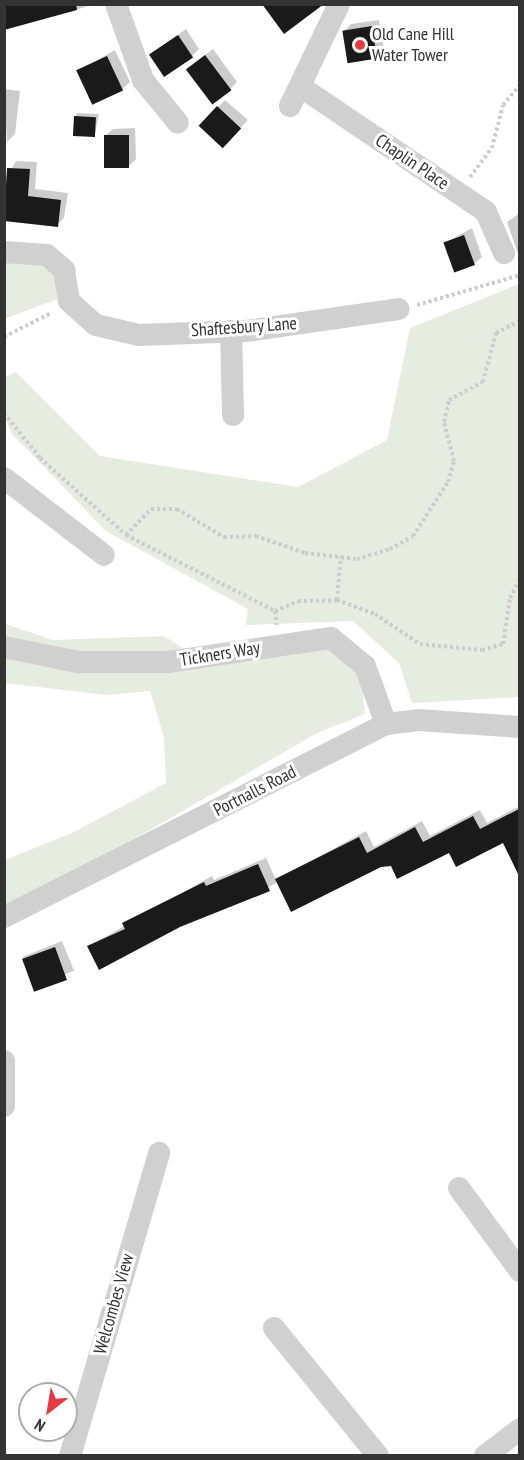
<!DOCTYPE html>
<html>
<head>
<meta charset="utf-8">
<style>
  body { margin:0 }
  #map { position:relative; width:524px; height:1460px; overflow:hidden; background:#fff; font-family:"PT Sans Narrow",sans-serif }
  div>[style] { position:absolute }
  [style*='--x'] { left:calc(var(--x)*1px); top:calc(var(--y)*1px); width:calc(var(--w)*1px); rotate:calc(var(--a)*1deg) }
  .green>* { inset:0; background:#e6ecdf }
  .shadow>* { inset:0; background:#0003; transform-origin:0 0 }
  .building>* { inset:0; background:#1a1a1a; transform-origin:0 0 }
  .path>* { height:4px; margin-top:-2px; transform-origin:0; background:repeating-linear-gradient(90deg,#cdcdcd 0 3px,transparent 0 6px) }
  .minor>* { height:22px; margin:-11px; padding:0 11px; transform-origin:11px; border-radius:11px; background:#d0d0d0 }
  .dots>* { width:16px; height:16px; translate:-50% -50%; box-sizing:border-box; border:3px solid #fff; border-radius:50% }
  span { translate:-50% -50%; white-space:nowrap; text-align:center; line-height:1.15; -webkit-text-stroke:6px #fff; paint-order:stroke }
  .poi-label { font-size:18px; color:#333 }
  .left { translate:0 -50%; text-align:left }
  .street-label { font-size:18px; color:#333 }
  .frame { position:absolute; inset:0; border:6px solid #333; pointer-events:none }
  .north { position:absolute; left:18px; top:1382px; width:60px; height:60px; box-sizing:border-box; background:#fff; border:2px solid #adadad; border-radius:50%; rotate:211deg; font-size:16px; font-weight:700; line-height:24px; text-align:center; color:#333 }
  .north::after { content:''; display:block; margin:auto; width:21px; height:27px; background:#e63946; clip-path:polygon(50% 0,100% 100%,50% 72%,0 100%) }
</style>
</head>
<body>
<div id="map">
  <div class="green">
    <i style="clip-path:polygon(44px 260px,56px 276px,57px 299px,5px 319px,5px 262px)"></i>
    <i style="clip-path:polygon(519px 284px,519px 697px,412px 703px,399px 663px,353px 621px,246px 625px,248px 609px,106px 531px,11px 433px,5px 416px,5px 377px,16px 372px,100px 456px,298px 487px,387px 440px,410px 328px)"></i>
    <i style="clip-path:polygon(5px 624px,53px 640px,164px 636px,205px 662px,327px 647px,361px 672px,365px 714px,317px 733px,5px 914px,5px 860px,72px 833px,166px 783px,164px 737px,150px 691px,106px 695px,5px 683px)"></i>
  </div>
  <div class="shadow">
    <i style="clip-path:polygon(4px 4px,96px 4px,6px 29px)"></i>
    <i style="clip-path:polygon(379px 20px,384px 50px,376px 57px,344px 31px,351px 24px)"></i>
    <i style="clip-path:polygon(186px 29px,199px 49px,192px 56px,150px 55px)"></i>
    <i style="clip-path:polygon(213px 49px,237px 82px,230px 89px,187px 69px)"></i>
    <i style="clip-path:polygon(115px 50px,130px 82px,122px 89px,78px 71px)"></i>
    <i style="clip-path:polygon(4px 89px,20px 91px,15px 134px,7px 142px)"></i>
    <i style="clip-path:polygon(225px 100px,248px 120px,231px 138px,218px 107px)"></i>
    <i style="clip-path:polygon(78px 113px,99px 114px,95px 134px,75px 117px)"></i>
    <i style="clip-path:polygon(135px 128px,136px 159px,129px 166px,105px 136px,113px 129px)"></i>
    <i style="clip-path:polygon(16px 161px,37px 162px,35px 189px,68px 193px,64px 218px,57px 225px,4px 220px,4px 181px)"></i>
    <i style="clip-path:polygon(520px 213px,520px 253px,518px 254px,507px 222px)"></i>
    <i style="clip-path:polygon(472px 228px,482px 257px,474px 264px,445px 243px)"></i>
    <i style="clip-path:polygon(520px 806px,520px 848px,509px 853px,503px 841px,278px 882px,231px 907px,229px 902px,89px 946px,212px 876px,214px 880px,266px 858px,276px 880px,366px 831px,374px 847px,422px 821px,430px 836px,480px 810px,487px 823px)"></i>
    <i style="left:62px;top:941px;width:32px;height:43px;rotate:68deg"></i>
  </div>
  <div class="building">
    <i style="clip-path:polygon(4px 4px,76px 4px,77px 10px,4px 30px)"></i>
    <i style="clip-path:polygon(262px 4px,324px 4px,284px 34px)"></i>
    <i style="left:372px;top:26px;width:33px;height:30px;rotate:81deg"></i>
    <i style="left:178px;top:35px;width:27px;height:35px;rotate:56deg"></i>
    <i style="left:205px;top:55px;width:44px;height:24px;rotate:53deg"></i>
    <i style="left:107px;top:56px;width:38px;height:34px;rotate:65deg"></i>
    <i style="left:217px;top:106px;width:33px;height:27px;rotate:43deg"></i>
    <i style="left:74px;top:116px;width:22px;height:20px;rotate:3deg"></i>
    <i style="left:104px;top:135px;width:25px;height:33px"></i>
    <i style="clip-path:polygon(7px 168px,30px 169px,28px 196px,61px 200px,58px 227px,4px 221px)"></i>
    <i style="left:464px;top:235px;width:32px;height:22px;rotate:70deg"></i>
    <i style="clip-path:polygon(519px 809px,519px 876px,503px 843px,456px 867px,449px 853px,397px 879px,391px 866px,381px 867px,291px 912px,275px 879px,359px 837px,367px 853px,415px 827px,423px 842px,473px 816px,480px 829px)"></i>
    <i style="clip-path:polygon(258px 864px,270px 891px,180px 927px,99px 970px,87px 946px,125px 929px,122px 923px,204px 882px,206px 886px)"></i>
    <i style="left:55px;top:947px;width:35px;height:35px;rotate:70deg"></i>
  </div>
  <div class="path">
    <i style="--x:470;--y:177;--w:36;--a:-53"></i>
    <i style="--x:492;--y:148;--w:44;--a:-75.7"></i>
    <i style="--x:503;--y:105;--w:26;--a:-50"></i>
    <i style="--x:417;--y:305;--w:107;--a:-16.2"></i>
    <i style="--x:4;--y:337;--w:53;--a:-27.1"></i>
    <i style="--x:4;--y:413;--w:58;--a:51.3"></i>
    <i style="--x:40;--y:458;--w:115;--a:41.8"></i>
    <i style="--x:126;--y:535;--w:167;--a:27"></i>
    <i style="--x:275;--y:611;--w:25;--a:-23"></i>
    <i style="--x:298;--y:601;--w:39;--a:-1"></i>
    <i style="--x:337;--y:600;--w:40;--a:20.2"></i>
    <i style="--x:375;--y:614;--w:54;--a:33.7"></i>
    <i style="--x:420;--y:644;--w:62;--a:5.5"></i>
    <i style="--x:482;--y:650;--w:22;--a:-16"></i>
    <i style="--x:503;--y:644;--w:47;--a:-81.3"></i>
    <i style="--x:510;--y:598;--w:21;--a:-62"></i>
    <i style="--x:126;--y:535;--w:36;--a:-46"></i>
    <i style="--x:151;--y:509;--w:26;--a:0"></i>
    <i style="--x:177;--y:509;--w:55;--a:30.8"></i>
    <i style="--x:224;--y:537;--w:32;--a:-2"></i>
    <i style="--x:256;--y:536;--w:52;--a:19.1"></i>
    <i style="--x:305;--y:553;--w:52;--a:6.6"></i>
    <i style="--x:357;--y:559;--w:34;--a:-17"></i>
    <i style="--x:390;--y:549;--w:26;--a:-29"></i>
    <i style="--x:413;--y:536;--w:64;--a:-57.1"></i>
    <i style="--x:448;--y:482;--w:22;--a:-74"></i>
    <i style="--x:454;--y:461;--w:40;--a:-104.4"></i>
    <i style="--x:444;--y:422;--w:23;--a:-77"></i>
    <i style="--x:449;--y:400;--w:38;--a:-28"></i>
    <i style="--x:483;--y:382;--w:51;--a:-75.1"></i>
    <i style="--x:496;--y:333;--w:27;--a:-27"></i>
    <i style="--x:337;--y:600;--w:44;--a:-84.8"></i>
    <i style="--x:275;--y:611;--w:14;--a:82"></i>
  </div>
  <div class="minor">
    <i style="--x:116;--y:4;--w:81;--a:70.4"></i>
    <i style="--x:143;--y:80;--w:55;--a:50.9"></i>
    <i style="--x:301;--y:87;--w:223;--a:34"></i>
    <i style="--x:486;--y:212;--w:45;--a:66.3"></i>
    <i style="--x:290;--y:106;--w:113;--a:-64.3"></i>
    <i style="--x:4;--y:252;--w:43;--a:4"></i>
    <i style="--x:47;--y:255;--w:23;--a:41"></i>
    <i style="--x:64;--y:270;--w:31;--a:81"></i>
    <i style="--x:69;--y:301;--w:36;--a:42"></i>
    <i style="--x:96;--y:325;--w:44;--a:13.1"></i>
    <i style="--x:139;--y:335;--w:107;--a:-2.1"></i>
    <i style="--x:246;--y:331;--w:154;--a:-8.2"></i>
    <i style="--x:231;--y:331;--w:84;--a:88.6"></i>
    <i style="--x:4;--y:478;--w:126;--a:37.6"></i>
    <i style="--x:4;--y:647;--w:76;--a:11.5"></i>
    <i style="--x:78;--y:662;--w:90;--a:0"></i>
    <i style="--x:168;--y:662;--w:165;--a:-8.4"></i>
    <i style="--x:331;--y:638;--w:44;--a:39.5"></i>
    <i style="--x:365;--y:666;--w:62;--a:70.1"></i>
    <i style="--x:4;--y:917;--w:428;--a:-26.8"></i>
    <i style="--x:386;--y:724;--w:32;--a:-7"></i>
    <i style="--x:418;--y:720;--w:102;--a:3.9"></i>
    <i style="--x:4;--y:1061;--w:45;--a:90"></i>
    <i style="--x:459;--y:1188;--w:103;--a:53.7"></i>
    <i style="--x:274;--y:1328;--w:165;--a:50.9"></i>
    <i style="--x:70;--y:1456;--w:316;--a:-73.6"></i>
    <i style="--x:485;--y:1456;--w:44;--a:-37.6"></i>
  </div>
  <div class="dots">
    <i style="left:360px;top:45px;background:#e63946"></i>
  </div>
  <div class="poi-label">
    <span class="left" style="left:372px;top:45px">Old Cane Hill<br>Water Tower</span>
  </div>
  <div class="street-label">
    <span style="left:412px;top:162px;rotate:34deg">Chaplin Place</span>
    <span style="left:244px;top:327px;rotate:-4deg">Shaftesbury Lane</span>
    <span style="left:220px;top:654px;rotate:-9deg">Tickners Way</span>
    <span style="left:255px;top:791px;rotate:-27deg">Portnalls Road</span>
    <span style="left:114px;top:1304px;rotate:-74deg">Welcombes View</span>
  </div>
  <div class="frame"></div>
  <div class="north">N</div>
</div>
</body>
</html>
